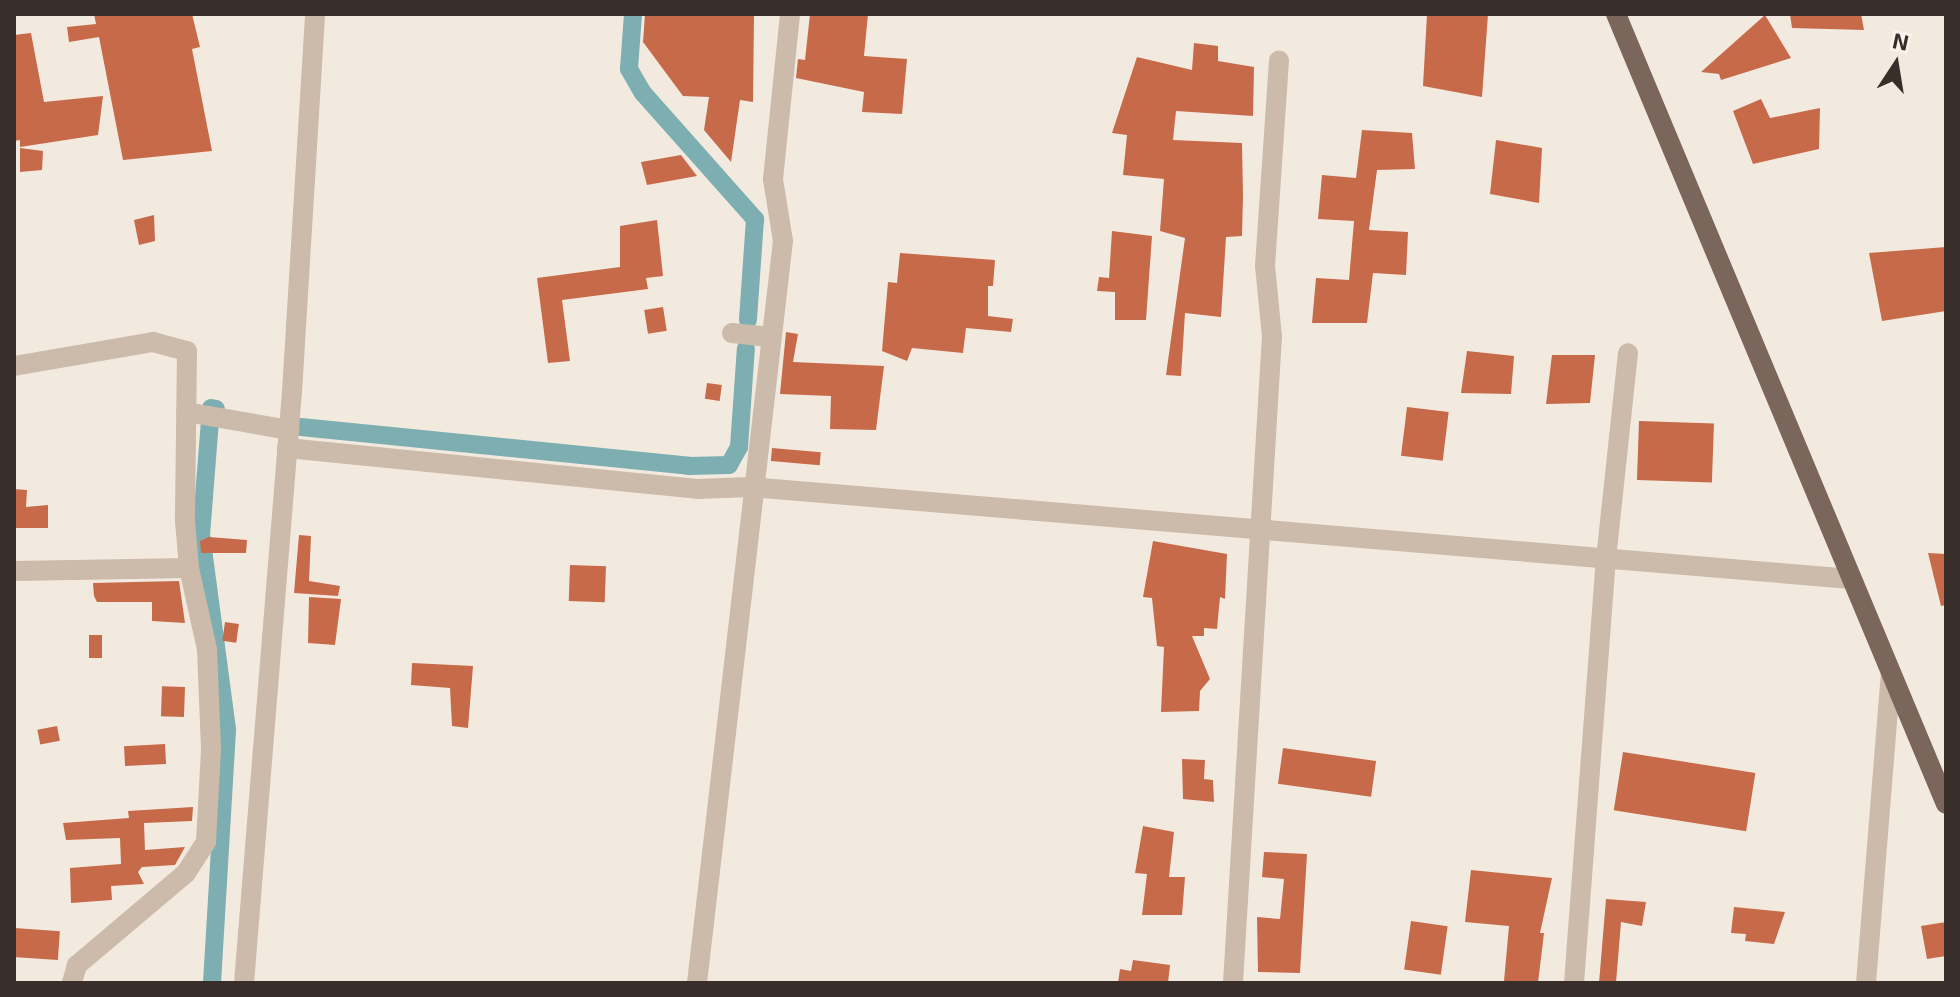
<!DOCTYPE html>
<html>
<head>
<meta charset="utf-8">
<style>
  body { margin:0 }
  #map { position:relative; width:1960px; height:997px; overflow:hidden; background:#f3eadf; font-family:"Exo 2",sans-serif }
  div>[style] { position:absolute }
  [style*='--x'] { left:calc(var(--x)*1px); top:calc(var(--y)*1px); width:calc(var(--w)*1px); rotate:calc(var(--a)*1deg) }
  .canal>* { height:18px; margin:-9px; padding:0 9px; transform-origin:9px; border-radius:9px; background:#7daeb1 }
  .building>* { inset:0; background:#c76a49; transform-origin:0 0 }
  .minor>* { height:20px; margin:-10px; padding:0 10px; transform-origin:10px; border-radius:10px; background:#ccbaaa }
  .major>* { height:20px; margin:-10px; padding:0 10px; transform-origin:10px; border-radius:10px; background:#7b665b }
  span { translate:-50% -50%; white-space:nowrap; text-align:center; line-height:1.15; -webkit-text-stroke:6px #faf4ec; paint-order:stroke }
  .frame { position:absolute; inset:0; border:16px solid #392f2a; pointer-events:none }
  .north { position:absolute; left:1856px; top:24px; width:80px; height:80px; -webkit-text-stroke:6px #faf4ec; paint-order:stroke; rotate:12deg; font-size:22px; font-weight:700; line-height:32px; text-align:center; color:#392f2a }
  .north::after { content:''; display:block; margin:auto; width:28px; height:36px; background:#392f2a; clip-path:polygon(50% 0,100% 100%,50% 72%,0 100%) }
</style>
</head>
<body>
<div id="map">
  <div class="canal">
    <i style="--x:633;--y:14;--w:55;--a:94.2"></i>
    <i style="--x:629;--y:69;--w:28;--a:60"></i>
    <i style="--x:643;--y:93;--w:169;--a:48.4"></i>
    <i style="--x:755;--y:219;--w:101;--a:94"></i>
    <i style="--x:301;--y:427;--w:390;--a:5.7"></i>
    <i style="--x:689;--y:466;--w:40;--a:-1.4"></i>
    <i style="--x:729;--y:465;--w:21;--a:-61"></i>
    <i style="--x:739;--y:447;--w:99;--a:-86"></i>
    <i style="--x:212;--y:983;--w:254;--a:-86.6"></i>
    <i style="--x:227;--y:729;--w:196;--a:-97.6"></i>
    <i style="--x:201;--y:535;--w:127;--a:-85.5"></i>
    <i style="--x:211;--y:408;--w:5;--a:11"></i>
  </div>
  <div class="building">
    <i style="clip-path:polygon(94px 14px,192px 14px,200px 47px,192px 49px,212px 151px,123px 160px,99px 37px,69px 42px,67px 27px,96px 24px)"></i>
    <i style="clip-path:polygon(645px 14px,754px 14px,753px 102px,740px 100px,731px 162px,704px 130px,709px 97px,683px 96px,643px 42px)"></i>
    <i style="clip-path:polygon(810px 14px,868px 14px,864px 56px,907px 59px,902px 114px,862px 112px,864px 92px,796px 78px,798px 59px,805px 60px)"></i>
    <i style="clip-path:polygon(1427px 14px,1488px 14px,1482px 97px,1423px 86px)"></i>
    <i style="clip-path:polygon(1790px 14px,1861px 14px,1864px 30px,1792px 28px)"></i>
    <i style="clip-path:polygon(1765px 15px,1791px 58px,1721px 80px,1719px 74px,1701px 72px)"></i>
    <i style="clip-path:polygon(31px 33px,44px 102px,103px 96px,98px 135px,20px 147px,20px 140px,14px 141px,14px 35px)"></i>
    <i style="clip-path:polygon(1194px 43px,1218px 46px,1218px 61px,1254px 67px,1253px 116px,1176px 111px,1173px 140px,1242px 143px,1243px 195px,1242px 236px,1226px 237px,1221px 317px,1185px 313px,1181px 376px,1166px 375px,1185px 238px,1160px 231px,1164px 179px,1123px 175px,1127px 135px,1112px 133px,1137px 57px,1192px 70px)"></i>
    <i style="clip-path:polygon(1761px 99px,1770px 118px,1820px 108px,1819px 149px,1753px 164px,1733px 111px)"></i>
    <i style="clip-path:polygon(1362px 130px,1412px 133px,1415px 169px,1377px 170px,1369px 230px,1408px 232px,1406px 275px,1373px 273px,1367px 323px,1312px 323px,1316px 278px,1349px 280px,1354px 221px,1318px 219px,1322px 175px,1356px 178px)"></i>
    <i style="clip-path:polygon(1496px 140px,1542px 148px,1539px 203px,1490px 194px)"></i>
    <i style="clip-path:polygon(20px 148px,43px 151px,42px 170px,20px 172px)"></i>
    <i style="clip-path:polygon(681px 155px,697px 176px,647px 185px,641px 162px)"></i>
    <i style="clip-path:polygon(154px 215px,155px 241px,139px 245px,134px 220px)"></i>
    <i style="clip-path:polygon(657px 220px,663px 276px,646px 278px,648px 289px,562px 300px,570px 361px,548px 363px,537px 278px,620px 267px,620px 226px)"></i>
    <i style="clip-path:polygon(1112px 231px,1152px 236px,1146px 320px,1115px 320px,1115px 292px,1097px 291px,1099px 277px,1109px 278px)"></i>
    <i style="clip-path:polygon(1946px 247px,1946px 311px,1882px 321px,1869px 253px)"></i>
    <i style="clip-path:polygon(900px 253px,995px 260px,993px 286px,988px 286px,988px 316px,1013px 319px,1011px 332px,966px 328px,963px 353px,912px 348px,907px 361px,882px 351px,888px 282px,897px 283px)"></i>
    <i style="left:663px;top:307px;width:24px;height:19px;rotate:81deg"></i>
    <i style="clip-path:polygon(786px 332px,798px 334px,793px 362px,884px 366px,876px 430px,830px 429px,831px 396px,780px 394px)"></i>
    <i style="clip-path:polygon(1467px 351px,1514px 356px,1511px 394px,1461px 393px)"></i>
    <i style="clip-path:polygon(1552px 355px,1595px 355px,1590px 403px,1546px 404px)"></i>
    <i style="left:707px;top:383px;width:15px;height:16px;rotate:8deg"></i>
    <i style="left:1407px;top:407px;width:42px;height:49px;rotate:7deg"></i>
    <i style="left:1639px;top:421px;width:75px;height:59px;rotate:2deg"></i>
    <i style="left:772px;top:448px;width:49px;height:13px;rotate:5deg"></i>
    <i style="clip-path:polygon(14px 489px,27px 490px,26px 507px,48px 505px,48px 528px,14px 528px)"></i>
    <i style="clip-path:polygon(299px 535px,311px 536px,309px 581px,340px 586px,338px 596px,294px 593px)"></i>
    <i style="clip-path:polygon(209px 537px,247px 540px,246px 553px,201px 553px,200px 541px)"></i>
    <i style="clip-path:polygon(1153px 541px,1227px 554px,1225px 599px,1220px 597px,1217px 629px,1204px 628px,1204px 636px,1192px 636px,1210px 679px,1200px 691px,1199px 711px,1161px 712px,1164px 647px,1157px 646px,1152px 598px,1143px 597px)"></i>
    <i style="clip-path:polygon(1928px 553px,1946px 554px,1946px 605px,1941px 606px)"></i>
    <i style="left:570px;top:565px;width:36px;height:36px;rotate:2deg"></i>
    <i style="clip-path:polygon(179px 581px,185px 623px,152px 621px,152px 602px,97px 602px,94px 596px,93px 583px)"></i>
    <i style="clip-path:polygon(309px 597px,341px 599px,335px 645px,308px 643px)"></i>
    <i style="left:225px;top:622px;width:14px;height:19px;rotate:8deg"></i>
    <i style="left:102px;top:635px;width:23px;height:13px;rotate:90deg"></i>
    <i style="clip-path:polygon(412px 663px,473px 666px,468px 728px,452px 726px,450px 688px,411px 685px)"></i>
    <i style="left:185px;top:687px;width:30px;height:23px;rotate:92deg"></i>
    <i style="left:57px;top:726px;width:15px;height:20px;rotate:79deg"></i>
    <i style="left:165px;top:744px;width:20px;height:41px;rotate:87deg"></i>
    <i style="left:1283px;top:748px;width:94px;height:36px;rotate:8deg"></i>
    <i style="left:1623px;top:752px;width:134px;height:59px;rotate:9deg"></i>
    <i style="clip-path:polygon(1182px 759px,1205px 760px,1204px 779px,1213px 780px,1214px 802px,1183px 799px)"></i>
    <i style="clip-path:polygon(193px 807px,192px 821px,144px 823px,145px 850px,185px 847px,175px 865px,142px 867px,138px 872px,144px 884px,111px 886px,112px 900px,71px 903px,70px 868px,121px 864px,120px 838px,66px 840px,63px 823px,129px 818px,128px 811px)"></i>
    <i style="clip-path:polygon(1143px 826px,1174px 832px,1169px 877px,1185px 877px,1182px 915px,1142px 915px,1147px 874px,1135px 873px)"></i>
    <i style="clip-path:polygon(1264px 852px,1307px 854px,1300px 973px,1258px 972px,1257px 917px,1280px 919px,1284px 879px,1262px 877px)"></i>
    <i style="clip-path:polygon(1471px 870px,1552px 878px,1540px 933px,1544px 933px,1538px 983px,1504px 981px,1509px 926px,1465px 922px)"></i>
    <i style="clip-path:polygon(1606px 899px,1646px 902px,1642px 926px,1621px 922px,1616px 983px,1599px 983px)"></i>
    <i style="clip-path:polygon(1734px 907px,1785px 912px,1774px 944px,1745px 941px,1746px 934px,1731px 933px)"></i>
    <i style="left:1411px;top:921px;width:37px;height:49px;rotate:8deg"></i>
    <i style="clip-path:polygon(1946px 922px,1946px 956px,1927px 959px,1921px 926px)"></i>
    <i style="left:15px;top:928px;width:45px;height:29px;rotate:4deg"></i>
    <i style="clip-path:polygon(1133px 960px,1170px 965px,1168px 983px,1118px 983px,1120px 969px,1131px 971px)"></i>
  </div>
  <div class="minor">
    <i style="--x:732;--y:333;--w:37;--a:6"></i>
    <i style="--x:14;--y:366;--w:141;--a:-9.8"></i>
    <i style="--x:153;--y:342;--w:35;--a:15"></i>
    <i style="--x:187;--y:351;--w:170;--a:90.7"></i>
    <i style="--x:185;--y:521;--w:47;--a:85.1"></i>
    <i style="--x:189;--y:568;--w:83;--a:77.5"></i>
    <i style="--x:207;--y:649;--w:101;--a:87.7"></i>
    <i style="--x:211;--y:750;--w:92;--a:93.1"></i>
    <i style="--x:206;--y:842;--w:37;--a:123"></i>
    <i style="--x:186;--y:873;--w:143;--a:139.8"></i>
    <i style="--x:77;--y:965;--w:19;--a:106"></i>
    <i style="--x:186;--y:412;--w:105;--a:9.9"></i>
    <i style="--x:287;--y:448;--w:412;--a:5.7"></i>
    <i style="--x:697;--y:489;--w:54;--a:-2.1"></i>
    <i style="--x:751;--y:487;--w:1104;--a:4.78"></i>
    <i style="--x:14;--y:571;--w:175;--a:-1"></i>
    <i style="--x:244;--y:983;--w:593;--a:-85.36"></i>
    <i style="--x:292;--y:392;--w:379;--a:-86.5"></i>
    <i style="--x:697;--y:983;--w:747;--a:-83.39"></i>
    <i style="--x:783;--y:241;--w:63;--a:-99.2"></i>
    <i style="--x:773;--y:179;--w:166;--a:-84.1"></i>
    <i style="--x:1233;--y:983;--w:647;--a:-86.55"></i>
    <i style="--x:1272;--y:337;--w:71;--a:-95.6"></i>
    <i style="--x:1265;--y:266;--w:206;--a:-86.1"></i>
    <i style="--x:1574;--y:983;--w:425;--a:-85.7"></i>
    <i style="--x:1606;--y:559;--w:207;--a:-83.9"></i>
    <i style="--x:1866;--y:983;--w:311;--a:-85.4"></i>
  </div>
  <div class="major">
    <i style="--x:1616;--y:14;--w:856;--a:67.33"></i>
  </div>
  <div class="frame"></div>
  <div class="north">N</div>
</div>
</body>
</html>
